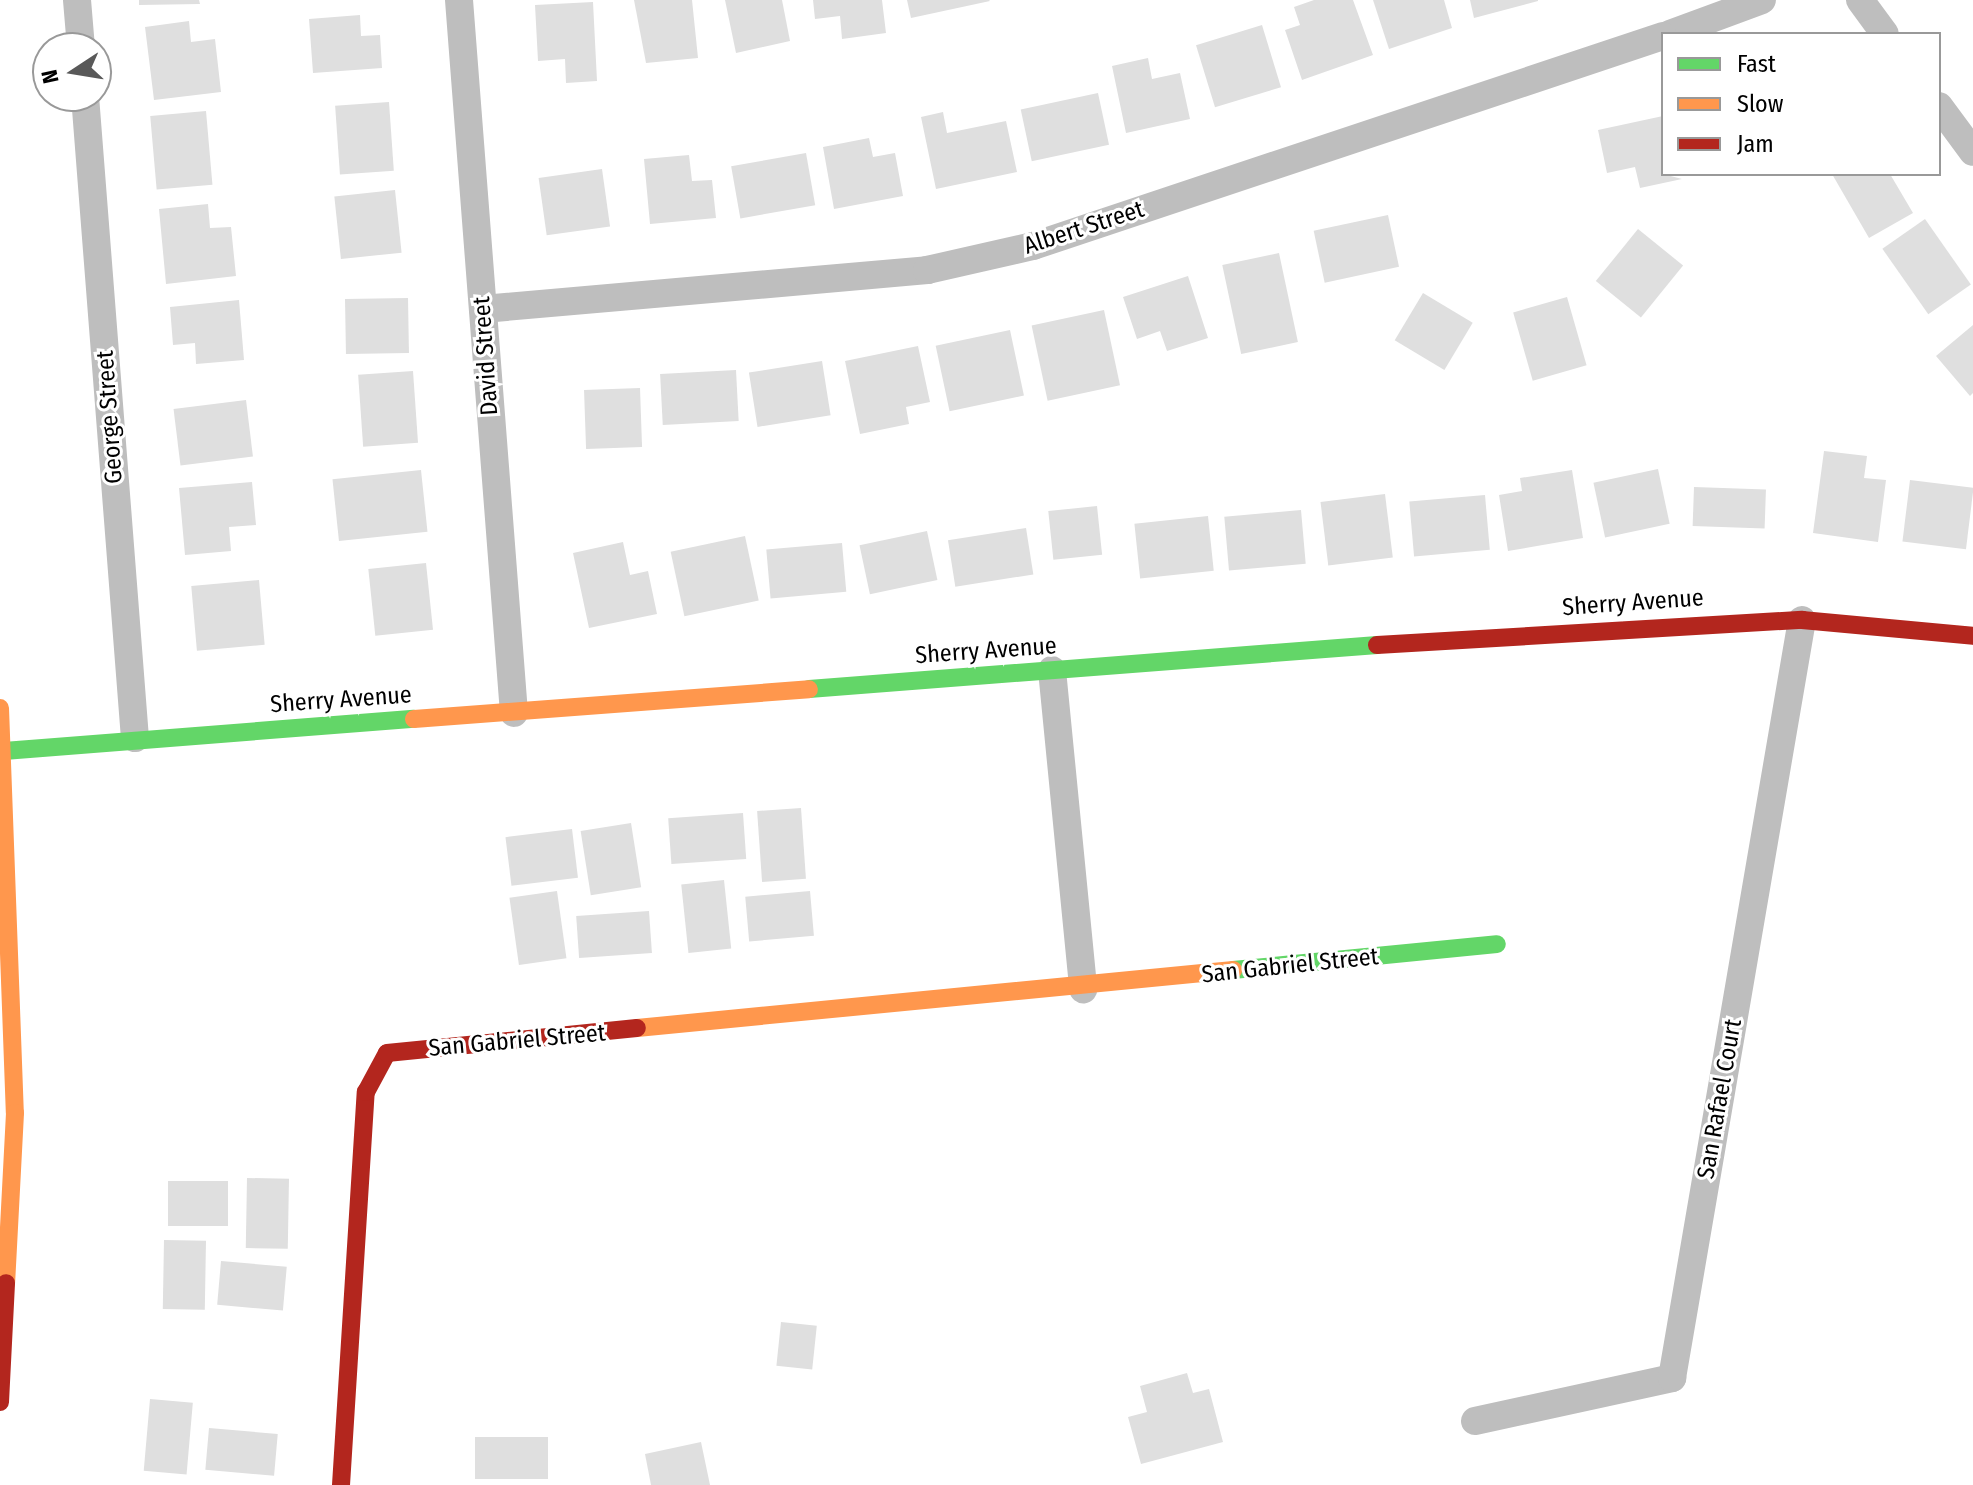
<!DOCTYPE html>
<html>
<head>
<meta charset="utf-8">
<style>
  body { margin:0 }
  #map { position:relative; width:1973px; height:1485px; overflow:hidden; background:#fff; font-family:"Fira Sans Condensed",sans-serif }
  div>[style] { position:absolute }
  [style*='--x'] { left:calc(var(--x)*1px); top:calc(var(--y)*1px); width:calc(var(--w)*1px); rotate:calc(var(--a)*1deg) }
  .building>* { inset:0; background:#dfdfdf; transform-origin:0 0 }
  .street>* { height:28px; margin:-14px; padding:0 14px; transform-origin:14px; border-radius:14px; background:#bebebe }
  .fast>* { height:18px; margin:-9px; padding:0 9px; transform-origin:9px; border-radius:9px; background:#63d668 }
  .slow>* { height:18px; margin:-9px; padding:0 9px; transform-origin:9px; border-radius:9px; background:#ff974d }
  .jam>* { height:18px; margin:-9px; padding:0 9px; transform-origin:9px; border-radius:9px; background:#b3261e }
  span { translate:-50% -50%; white-space:nowrap; text-align:center; line-height:1.15; -webkit-text-stroke:6px #fff; paint-order:stroke }
  .street-label { font-size:24px; color:#000 }
  .legend { position:absolute; left:1661px; top:32px; width:280px; height:144px; box-sizing:border-box; background:#fff; border:2px solid #999; margin:0; padding:10px 14px; list-style:none; font-size:24px; color:#000 }
  .legend li { display:flex; align-items:center; gap:16px; height:40px }
  .legend b { width:40px; border:2px solid #999 }
  .north { position:absolute; left:32px; top:32px; width:80px; height:80px; box-sizing:border-box; background:#fff; border:2px solid #999; border-radius:50%; rotate:258deg; font-size:22px; font-weight:700; line-height:32px; text-align:center; color:#000 }
  .north::after { content:''; display:block; margin:auto; width:28px; height:36px; background:#595959; clip-path:polygon(50% 0,100% 100%,50% 72%,0 100%) }
</style>
</head>
<body>
<div id="map">
  <div class="building">
    <i style="clip-path:polygon(139px 0,199px 0,200px 4px,139px 5px)"></i>
    <i style="clip-path:polygon(634px 0,692px 0,698px 58px,646px 63px)"></i>
    <i style="clip-path:polygon(725px 0,782px 0,790px 41px,736px 53px)"></i>
    <i style="clip-path:polygon(813px 0,882px 0,886px 33px,842px 39px,840px 16px,815px 19px)"></i>
    <i style="clip-path:polygon(907px 0,989px 0,990px 1px,911px 18px)"></i>
    <i style="clip-path:polygon(1314px 0,1353px 0,1373px 55px,1302px 80px,1285px 30px,1300px 25px,1294px 7px)"></i>
    <i style="clip-path:polygon(1373px 0,1444px 0,1452px 28px,1389px 49px)"></i>
    <i style="clip-path:polygon(1470px 0,1538px 0,1538px 1px,1474px 18px)"></i>
    <i style="clip-path:polygon(593px 2px,597px 81px,566px 83px,565px 59px,538px 61px,535px 5px)"></i>
    <i style="clip-path:polygon(360px 15px,361px 36px,380px 35px,382px 68px,313px 73px,309px 19px)"></i>
    <i style="clip-path:polygon(189px 21px,191px 42px,215px 39px,221px 92px,154px 100px,145px 27px)"></i>
    <i style="left:1262px;top:25px;width:65px;height:69px;rotate:73deg"></i>
    <i style="clip-path:polygon(1148px 58px,1152px 79px,1180px 73px,1190px 119px,1126px 133px,1112px 66px)"></i>
    <i style="left:1098px;top:93px;width:53px;height:79px;rotate:78deg"></i>
    <i style="left:389px;top:102px;width:69px;height:54px;rotate:86deg"></i>
    <i style="left:206px;top:111px;width:74px;height:56px;rotate:85deg"></i>
    <i style="clip-path:polygon(943px 112px,947px 133px,1006px 121px,1017px 172px,936px 189px,921px 117px)"></i>
    <i style="clip-path:polygon(1663px 116px,1663px 174px,1682px 179px,1640px 188px,1635px 167px,1607px 173px,1598px 130px)"></i>
    <i style="clip-path:polygon(869px 138px,873px 157px,895px 153px,903px 196px,834px 209px,823px 147px)"></i>
    <i style="left:806px;top:153px;width:53px;height:76px;rotate:80deg"></i>
    <i style="clip-path:polygon(689px 155px,692px 181px,712px 180px,716px 218px,650px 224px,644px 159px)"></i>
    <i style="left:602px;top:169px;width:58px;height:64px;rotate:82deg"></i>
    <i style="clip-path:polygon(1832px 174px,1890px 174px,1913px 213px,1869px 238px)"></i>
    <i style="left:395px;top:190px;width:63px;height:61px;rotate:84deg"></i>
    <i style="clip-path:polygon(208px 204px,210px 228px,231px 227px,236px 276px,166px 284px,159px 209px)"></i>
    <i style="left:1388px;top:215px;width:53px;height:76px;rotate:78deg"></i>
    <i style="left:1925px;top:219px;width:80px;height:52px;rotate:55deg"></i>
    <i style="left:1638px;top:229px;width:58px;height:67px;rotate:39deg"></i>
    <i style="left:1279px;top:253px;width:91px;height:58px;rotate:78deg"></i>
    <i style="clip-path:polygon(1188px 276px,1208px 338px,1167px 351px,1160px 331px,1137px 339px,1123px 297px)"></i>
    <i style="left:1423px;top:293px;width:58px;height:55px;rotate:31deg"></i>
    <i style="left:1567px;top:297px;width:71px;height:56px;rotate:74deg"></i>
    <i style="left:408px;top:298px;width:55px;height:63px;rotate:89deg"></i>
    <i style="clip-path:polygon(239px 300px,244px 360px,196px 364px,195px 343px,173px 345px,170px 307px)"></i>
    <i style="left:1104px;top:310px;width:77px;height:74px;rotate:78deg"></i>
    <i style="clip-path:polygon(1973px 325px,1973px 393px,1970px 396px,1936px 356px)"></i>
    <i style="left:1010px;top:330px;width:67px;height:76px;rotate:78deg"></i>
    <i style="clip-path:polygon(918px 346px,930px 402px,906px 407px,909px 424px,860px 434px,845px 361px)"></i>
    <i style="left:822px;top:361px;width:55px;height:74px;rotate:81deg"></i>
    <i style="left:736px;top:370px;width:51px;height:76px;rotate:87deg"></i>
    <i style="left:413px;top:371px;width:72px;height:55px;rotate:86deg"></i>
    <i style="left:640px;top:388px;width:59px;height:56px;rotate:88deg"></i>
    <i style="left:246px;top:400px;width:57px;height:73px;rotate:83deg"></i>
    <i style="clip-path:polygon(1824px 451px,1867px 456px,1864px 478px,1886px 480px,1878px 542px,1813px 533px)"></i>
    <i style="left:1658px;top:469px;width:56px;height:66px;rotate:78deg"></i>
    <i style="left:421px;top:470px;width:62px;height:89px;rotate:84deg"></i>
    <i style="clip-path:polygon(1572px 470px,1583px 538px,1508px 551px,1499px 495px,1522px 491px,1520px 478px)"></i>
    <i style="left:1910px;top:480px;width:64px;height:62px;rotate:7deg"></i>
    <i style="clip-path:polygon(252px 482px,256px 525px,229px 527px,231px 551px,185px 555px,179px 488px)"></i>
    <i style="left:1694px;top:487px;width:72px;height:39px;rotate:2deg"></i>
    <i style="left:1385px;top:494px;width:64px;height:65px;rotate:83deg"></i>
    <i style="left:1485px;top:495px;width:55px;height:76px;rotate:85deg"></i>
    <i style="left:1097px;top:506px;width:49px;height:49px;rotate:84deg"></i>
    <i style="left:1301px;top:510px;width:54px;height:77px;rotate:85deg"></i>
    <i style="left:1208px;top:516px;width:55px;height:74px;rotate:84deg"></i>
    <i style="left:1026px;top:528px;width:47px;height:79px;rotate:81deg"></i>
    <i style="left:927px;top:531px;width:50px;height:69px;rotate:78deg"></i>
    <i style="left:745px;top:536px;width:66px;height:76px;rotate:78deg"></i>
    <i style="clip-path:polygon(623px 542px,630px 575px,648px 571px,657px 614px,589px 628px,573px 553px)"></i>
    <i style="left:842px;top:543px;width:49px;height:76px;rotate:85deg"></i>
    <i style="left:426px;top:563px;width:67px;height:58px;rotate:84deg"></i>
    <i style="left:259px;top:580px;width:65px;height:68px;rotate:85deg"></i>
    <i style="left:801px;top:808px;width:71px;height:44px;rotate:86deg"></i>
    <i style="left:743px;top:813px;width:46px;height:75px;rotate:86deg"></i>
    <i style="left:631px;top:823px;width:65px;height:51px;rotate:81deg"></i>
    <i style="left:572px;top:829px;width:49px;height:67px;rotate:83deg"></i>
    <i style="left:724px;top:880px;width:69px;height:43px;rotate:84deg"></i>
    <i style="left:557px;top:891px;width:68px;height:48px;rotate:82deg"></i>
    <i style="left:810px;top:891px;width:45px;height:65px;rotate:85deg"></i>
    <i style="left:649px;top:911px;width:42px;height:73px;rotate:86deg"></i>
    <i style="left:247px;top:1178px;width:42px;height:70px;rotate:1deg"></i>
    <i style="left:168px;top:1181px;width:60px;height:45px"></i>
    <i style="left:164px;top:1240px;width:42px;height:69px;rotate:1deg"></i>
    <i style="left:221px;top:1261px;width:66px;height:44px;rotate:5deg"></i>
    <i style="left:781px;top:1322px;width:36px;height:44px;rotate:6deg"></i>
    <i style="clip-path:polygon(1187px 1373px,1193px 1393px,1209px 1389px,1223px 1442px,1141px 1464px,1128px 1417px,1147px 1412px,1140px 1386px)"></i>
    <i style="left:150px;top:1399px;width:43px;height:72px;rotate:5deg"></i>
    <i style="left:209px;top:1428px;width:69px;height:42px;rotate:5deg"></i>
    <i style="left:475px;top:1437px;width:73px;height:42px"></i>
    <i style="clip-path:polygon(701px 1442px,710px 1485px,651px 1485px,645px 1454px)"></i>
  </div>
  <div class="street">
    <i style="--x:77;--y:0;--w:48;--a:85.2"></i>
    <i style="--x:459;--y:0;--w:715;--a:85.59"></i>
    <i style="--x:1860;--y:0;--w:42;--a:53.7"></i>
    <i style="--x:1670;--y:34;--w:98;--a:-20.3"></i>
    <i style="--x:85;--y:96;--w:644;--a:85.55"></i>
    <i style="--x:1939;--y:106;--w:57;--a:53.5"></i>
    <i style="--x:483;--y:309;--w:446;--a:-5"></i>
    <i style="--x:927;--y:270;--w:109;--a:-12.8"></i>
    <i style="--x:1033;--y:246;--w:664;--a:-18.43"></i>
    <i style="--x:1052;--y:670;--w:321;--a:84.4"></i>
    <i style="--x:1475;--y:1421;--w:202;--a:-12.3"></i>
    <i style="--x:1672;--y:1378;--w:769;--a:-80.27"></i>
  </div>
  <div class="fast">
    <i style="--x:809;--y:689;--w:570;--a:-4.43"></i>
    <i style="--x:4;--y:751;--w:411;--a:-4.5"></i>
    <i style="--x:1233;--y:970;--w:265;--a:-5.6"></i>
  </div>
  <div class="slow">
    <i style="--x:0;--y:708;--w:405;--a:87.9"></i>
    <i style="--x:15;--y:1113;--w:170;--a:93"></i>
    <i style="--x:414;--y:719;--w:396;--a:-4.3"></i>
    <i style="--x:637;--y:1028;--w:599;--a:-5.56"></i>
  </div>
  <div class="jam">
    <i style="--x:1377;--y:645;--w:426;--a:-3.4"></i>
    <i style="--x:1802;--y:620;--w:172;--a:5.3"></i>
    <i style="--x:0;--y:1402;--w:119;--a:-87.1"></i>
    <i style="--x:341;--y:1485;--w:394;--a:-86.4"></i>
    <i style="--x:366;--y:1092;--w:44;--a:-61.7"></i>
    <i style="--x:387;--y:1053;--w:251;--a:-5.7"></i>
  </div>
  <div class="street-label">
    <span style="left:1084px;top:228px;rotate:-18deg">Albert Street</span>
    <span style="left:486px;top:356px;rotate:-94deg">David Street</span>
    <span style="left:110px;top:417px;rotate:-94deg">George Street</span>
    <span style="left:1633px;top:603px;rotate:-4deg">Sherry Avenue</span>
    <span style="left:986px;top:651px;rotate:-4deg">Sherry Avenue</span>
    <span style="left:341px;top:700px;rotate:-4deg">Sherry Avenue</span>
    <span style="left:1290px;top:966px;rotate:-6deg">San Gabriel Street</span>
    <span style="left:517px;top:1041px;rotate:-5deg">San Gabriel Street</span>
    <span style="left:1720px;top:1099px;rotate:-80deg">San Rafael Court</span>
  </div>
  <ul class="legend">
  <li><b style="height:10px;background:#63d668"></b>Fast</li>
  <li><b style="height:10px;background:#ff974d"></b>Slow</li>
  <li><b style="height:10px;background:#b3261e"></b>Jam</li>
  </ul>
  <div class="north">N</div>
</div>
</body>
</html>
